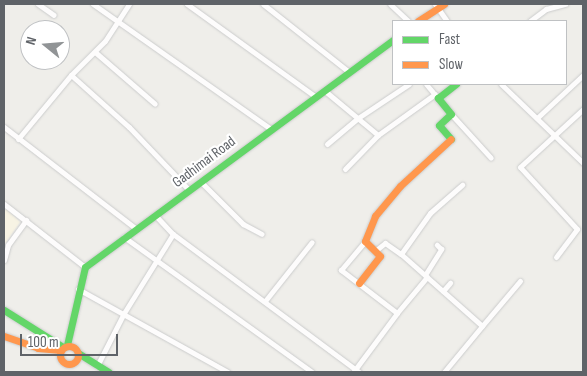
<!DOCTYPE html>
<html>
<head>
<meta charset="utf-8">
<style>
  body { margin:0 }
  #map { position:relative; width:587px; height:376px; overflow:hidden; background:#efeeea; font-family:"Sofia Sans Condensed",sans-serif }
  div>[style] { position:absolute }
  [style*='--x'] { left:calc(var(--x)*1px); top:calc(var(--y)*1px); width:calc(var(--w)*1px); rotate:calc(var(--a)*1deg) }
  .commercial>* { inset:0; background:#f7f3e4 }
  .roads { filter:drop-shadow(0 0 1px #cbcccc) drop-shadow(0 0 1px #cbcccc) }
  .street>* { height:5px; margin:-2.5px; padding:0 2.5px; transform-origin:2.5px; border-radius:2.5px; background:#fdfcfc }
  .fast>* { height:7px; margin:-3.5px; padding:0 3.5px; transform-origin:3.5px; border-radius:3.5px; background:#63d668 }
  .slow>* { height:7px; margin:-3.5px; padding:0 3.5px; transform-origin:3.5px; border-radius:3.5px; background:#ff974d }
  .slow>.ring { margin:-3.5px; padding:0; box-sizing:content-box; background:none; border:7px solid #ff974d; border-radius:50% }
  span { translate:-50% -50%; white-space:nowrap; text-align:center; line-height:1.15; -webkit-text-stroke:4.5px #fff; paint-order:stroke }
  .street-label { font-size:15px; color:#5f6368 }
  .frame { position:absolute; inset:0; border:5px solid #5f6368; pointer-events:none }
  .legend { position:absolute; left:392px; top:20px; width:175px; height:65px; box-sizing:border-box; background:#fff; border:1px solid #bfc1c3; margin:0; padding:6px 9px; list-style:none; font-size:15px; color:#5f6368 }
  .legend li { display:flex; align-items:center; gap:10px; height:25px }
  .legend b { width:25px; border:1px solid #bfc1c3 }
  .north { position:absolute; left:20px; top:20px; width:50px; height:50px; box-sizing:border-box; background:#fff; border:1px solid #bfc1c3; border-radius:50%; rotate:287deg; font-size:14px; font-weight:700; line-height:20px; text-align:center; color:#5f6368 }
  .north::after { content:''; display:block; margin:auto; width:18px; height:22px; background:#919496; clip-path:polygon(50% 0,100% 100%,50% 72%,0 100%) }
  .scale { position:absolute; left:20px; top:334px; width:98px; height:22px; box-sizing:border-box; border:2px solid #5f6368; border-top:0; padding-left:6px; font-size:15px; line-height:18px; white-space:nowrap; color:#5f6368; -webkit-text-stroke:4px #fff; paint-order:stroke }
</style>
</head>
<body>
<div id="map">
  <div class="commercial">
    <i style="clip-path:polygon(4px 207px,20px 222px,4px 245px)"></i>
  </div>
  <div class="roads">
    <div class="street">
      <i style="--x:38;--y:4;--w:19;--a:35"></i>
      <i style="--x:93;--y:4;--w:218;--a:35.1"></i>
      <i style="--x:187;--y:4;--w:159;--a:35.8"></i>
      <i style="--x:263;--y:4;--w:110;--a:38.3"></i>
      <i style="--x:390;--y:4;--w:25;--a:43"></i>
      <i style="--x:435;--y:4;--w:21;--a:55"></i>
      <i style="--x:530;--y:21;--w:20;--a:-37"></i>
      <i style="--x:546;--y:9;--w:20;--a:-15"></i>
      <i style="--x:95;--y:52;--w:79;--a:40.9"></i>
      <i style="--x:71;--y:75;--w:78;--a:41.9"></i>
      <i style="--x:129;--y:127;--w:87;--a:46.4"></i>
      <i style="--x:426;--y:84;--w:16;--a:50"></i>
      <i style="--x:501;--y:84;--w:114;--a:43.9"></i>
      <i style="--x:325;--y:91;--w:69;--a:39.7"></i>
      <i style="--x:378;--y:135;--w:70;--a:-35.7"></i>
      <i style="--x:451;--y:114;--w:59;--a:47.7"></i>
      <i style="--x:537;--y:118;--w:63;--a:-43.1"></i>
      <i style="--x:4;--y:127;--w:165;--a:37.6"></i>
      <i style="--x:18;--y:139;--w:83;--a:-50.4"></i>
      <i style="--x:71;--y:75;--w:48;--a:-45"></i>
      <i style="--x:105;--y:41;--w:44;--a:-57"></i>
      <i style="--x:327;--y:144;--w:40;--a:-40"></i>
      <i style="--x:358;--y:118;--w:61;--a:-33.7"></i>
      <i style="--x:345;--y:169;--w:47;--a:-45.9"></i>
      <i style="--x:200;--y:181;--w:61;--a:45"></i>
      <i style="--x:243;--y:224;--w:21;--a:28"></i>
      <i style="--x:4;--y:204;--w:103;--a:37.9"></i>
      <i style="--x:155;--y:215;--w:26;--a:47"></i>
      <i style="--x:173;--y:234;--w:232;--a:36.6"></i>
      <i style="--x:124;--y:237;--w:231;--a:35.7"></i>
      <i style="--x:375;--y:251;--w:13;--a:-39"></i>
      <i style="--x:385;--y:243;--w:19;--a:35"></i>
      <i style="--x:401;--y:254;--w:50;--a:-54.7"></i>
      <i style="--x:430;--y:213;--w:43;--a:-41.2"></i>
      <i style="--x:401;--y:254;--w:108;--a:41.6"></i>
      <i style="--x:482;--y:326;--w:59;--a:-49.8"></i>
      <i style="--x:556;--y:257;--w:35;--a:-53"></i>
      <i style="--x:577;--y:229;--w:84;--a:-132.6"></i>
      <i style="--x:520;--y:167;--w:86;--a:-42.6"></i>
      <i style="--x:4;--y:260;--w:16;--a:-75"></i>
      <i style="--x:8;--y:245;--w:31;--a:-54"></i>
      <i style="--x:425;--y:275;--w:31;--a:-58"></i>
      <i style="--x:441;--y:249;--w:6;--a:-135"></i>
      <i style="--x:78;--y:289;--w:171;--a:29"></i>
      <i style="--x:443;--y:291;--w:11;--a:-49"></i>
      <i style="--x:265;--y:301;--w:75;--a:-51.5"></i>
      <i style="--x:397;--y:313;--w:47;--a:-50.2"></i>
      <i style="--x:97;--y:366;--w:59;--a:-63"></i>
      <i style="--x:124;--y:313;--w:93;--a:-58.2"></i>
      <i style="--x:354;--y:371;--w:72;--a:-53.4"></i>
      <i style="--x:397;--y:313;--w:71;--a:-142.5"></i>
      <i style="--x:341;--y:270;--w:38;--a:-50"></i>
      <i style="--x:444;--y:372;--w:60;--a:-50.4"></i>
    </div>
    <div class="fast">
      <i style="--x:451;--y:139;--w:18;--a:-131"></i>
      <i style="--x:439;--y:125;--w:16;--a:-43"></i>
      <i style="--x:451;--y:114;--w:21;--a:-129"></i>
      <i style="--x:438;--y:98;--w:23;--a:-38"></i>
      <i style="--x:4;--y:310;--w:70;--a:32.1"></i>
      <i style="--x:67;--y:345;--w:80;--a:-77"></i>
      <i style="--x:85;--y:267;--w:383;--a:-36.4"></i>
      <i style="--x:78;--y:353;--w:36;--a:32"></i>
    </div>
    <div class="slow">
      <i style="--x:418;--y:21;--w:31;--a:-33"></i>
      <i style="--x:359;--y:283;--w:34;--a:-52"></i>
      <i style="--x:380;--y:256;--w:21;--a:-135"></i>
      <i style="--x:365;--y:241;--w:27;--a:-68"></i>
      <i style="--x:375;--y:216;--w:39;--a:-50"></i>
      <i style="--x:400;--y:186;--w:69;--a:-42.7"></i>
      <i style="--x:4;--y:336;--w:36;--a:19"></i>
      <i style="--x:38;--y:348;--w:23;--a:5"></i>
      <i class="ring" style="left:60px;top:346px;width:11px;height:11px"></i>
    </div>
  </div>
  <div class="street-label">
    <span style="left:204px;top:162px;rotate:-37deg">Gadhimai Road</span>
  </div>
  <div class="frame"></div>
  <ul class="legend">
  <li><b style="height:6px;background:#63d668"></b>Fast</li>
  <li><b style="height:6px;background:#ff974d"></b>Slow</li>
  </ul>
  <div class="north">N</div>
  <div class="scale">100 m</div>
</div>
</body>
</html>
